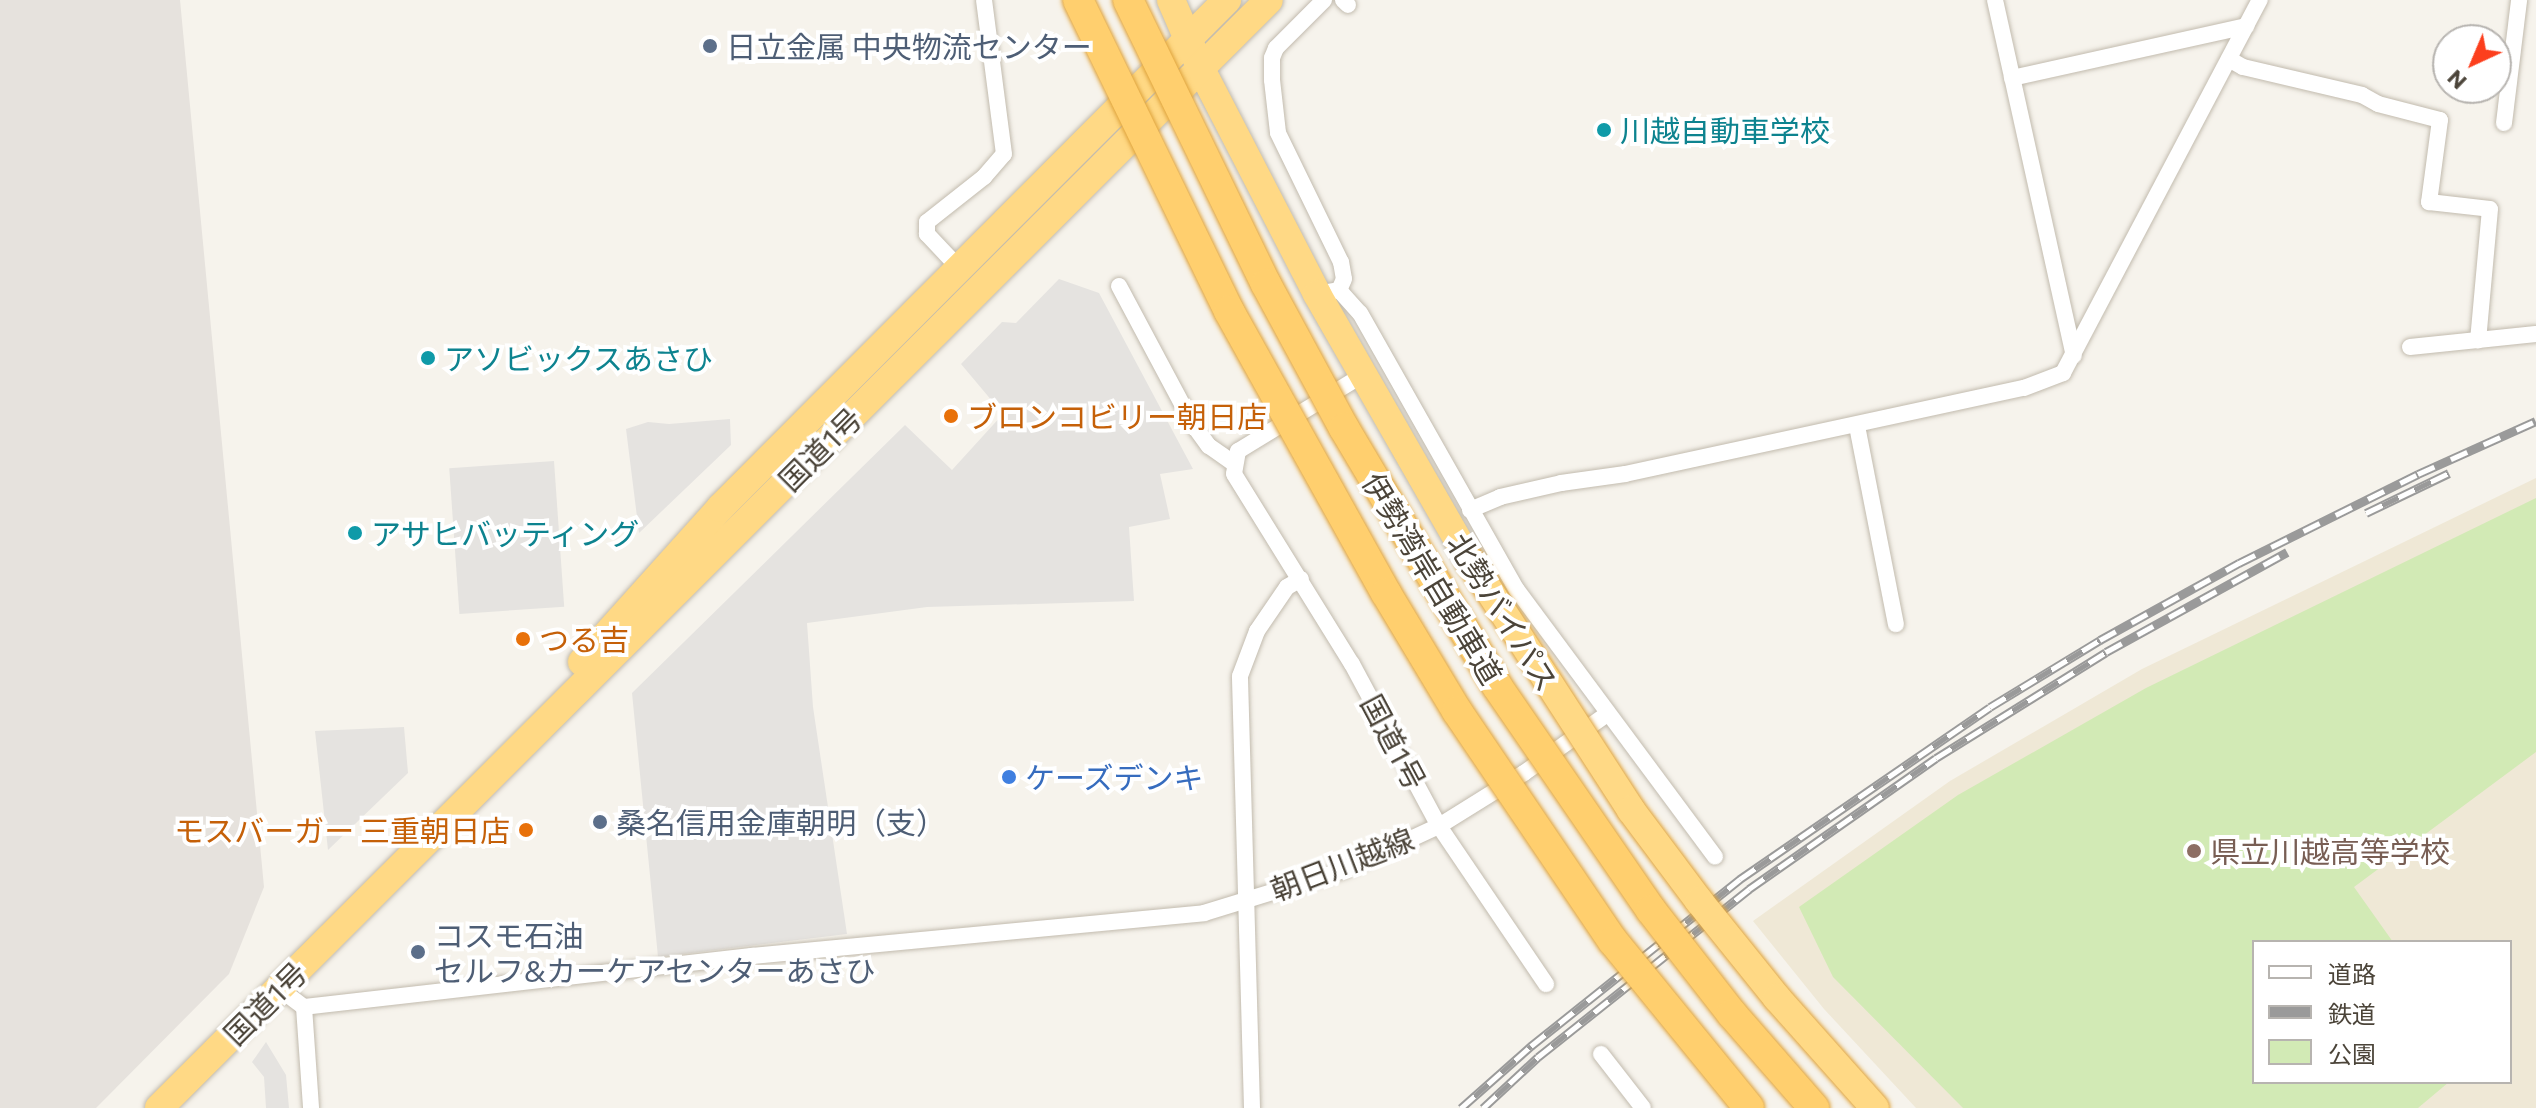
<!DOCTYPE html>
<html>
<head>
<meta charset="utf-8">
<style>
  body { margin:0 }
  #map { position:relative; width:2536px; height:1108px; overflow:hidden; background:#f6f3ec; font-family:Commissioner,"Noto Sans JP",sans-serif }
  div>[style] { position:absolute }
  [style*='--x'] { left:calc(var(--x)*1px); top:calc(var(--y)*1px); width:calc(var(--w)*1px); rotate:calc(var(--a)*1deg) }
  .industrial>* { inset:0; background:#e6e2dd }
  .education>* { inset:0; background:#efe8d6 }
  .green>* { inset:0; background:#d2eab5 }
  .parking>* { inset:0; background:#e5e3e0; transform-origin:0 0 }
  .roads { filter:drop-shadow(0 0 2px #c2bbae) drop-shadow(0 0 2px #c2bbae) }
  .minor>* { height:16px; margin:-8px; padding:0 8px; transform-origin:8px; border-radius:8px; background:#fff }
  .trunk>* { height:28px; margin:-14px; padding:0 14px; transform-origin:14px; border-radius:14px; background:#ffd985 }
  .rail>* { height:9px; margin-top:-4.5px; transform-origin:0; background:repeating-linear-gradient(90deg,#fff 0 18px,#9a9a9a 0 36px); box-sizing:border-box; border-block:2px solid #9a9a9a }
  .bridges { filter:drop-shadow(0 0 2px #e0a43c) drop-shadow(0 0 2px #e0a43c) }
  .trunk-bridge>* { height:28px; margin:-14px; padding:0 14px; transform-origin:14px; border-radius:14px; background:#ffd985 }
  .motorway-bridge>* { height:30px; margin:-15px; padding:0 15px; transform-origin:15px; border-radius:15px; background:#ffcf6e }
  .dots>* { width:22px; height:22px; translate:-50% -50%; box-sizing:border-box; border:4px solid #fff; border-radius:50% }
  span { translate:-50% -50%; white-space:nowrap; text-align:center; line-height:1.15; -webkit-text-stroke:8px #fff; paint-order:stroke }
  .service-label { font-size:30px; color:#4e5e75 }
  .left { translate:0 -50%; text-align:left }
  .culture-label { font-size:30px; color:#0d838f }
  .food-label { font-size:30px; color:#c56008 }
  .right { translate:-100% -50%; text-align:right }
  .street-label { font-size:30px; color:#4b4439 }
  .shop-label { font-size:30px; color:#366cbe }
  .education-label { font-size:30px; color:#785e54 }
  .legend { position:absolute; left:2252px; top:940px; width:260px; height:144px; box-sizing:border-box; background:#fff; border:2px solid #b7b4b0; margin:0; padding:10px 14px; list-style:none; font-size:24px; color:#4b4439 }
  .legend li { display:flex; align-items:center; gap:16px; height:40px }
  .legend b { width:40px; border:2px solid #b7b4b0 }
  .north { position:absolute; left:2432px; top:24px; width:80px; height:80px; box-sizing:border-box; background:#fff; border:2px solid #b7b4b0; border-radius:50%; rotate:224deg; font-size:22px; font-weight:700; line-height:32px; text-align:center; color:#4b4439 }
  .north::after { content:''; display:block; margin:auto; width:28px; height:36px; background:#fc3f1d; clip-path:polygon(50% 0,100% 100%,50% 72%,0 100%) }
</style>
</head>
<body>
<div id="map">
  <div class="industrial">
    <i style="clip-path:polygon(0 0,180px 0,264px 887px,229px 974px,96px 1108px,0 1108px)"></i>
  </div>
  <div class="education">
    <i style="clip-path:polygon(evenodd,2536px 478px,2536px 1108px,1916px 1108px,1824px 1009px,1753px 921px,1950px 781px,2142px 669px,2536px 478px,2254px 942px,2510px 942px,2510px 1082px,2254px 1082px,2254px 942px)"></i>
  </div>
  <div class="green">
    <i style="clip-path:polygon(2536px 498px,2536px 752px,2354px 887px,2393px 942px,2254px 942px,2254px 1082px,2449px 1082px,2418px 1108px,1963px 1108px,1833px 977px,1799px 907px,1958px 795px,2146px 688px)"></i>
  </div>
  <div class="parking">
    <i style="clip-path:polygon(1059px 279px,1099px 293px,1193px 469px,1160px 474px,1170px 519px,1129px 527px,1134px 601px,927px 607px,807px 623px,813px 707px,847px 934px,658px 957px,632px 693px,905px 425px,952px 470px,1003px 414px,961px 364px,1002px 322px,1016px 323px)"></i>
    <i style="clip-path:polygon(730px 419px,731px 445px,639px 533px,626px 429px,648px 422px,669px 424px)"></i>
    <i style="left:554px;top:461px;width:146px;height:105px;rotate:86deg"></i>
    <i style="clip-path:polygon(404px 727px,408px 773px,328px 850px,315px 731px)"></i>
    <i style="clip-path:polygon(266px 1042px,286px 1075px,289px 1108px,266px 1108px,264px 1077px,252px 1062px)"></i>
  </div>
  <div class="roads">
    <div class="minor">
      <i style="--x:1324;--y:0;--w:68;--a:135"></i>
      <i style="--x:1276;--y:48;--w:11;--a:112"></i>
      <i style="--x:1272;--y:58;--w:22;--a:90"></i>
      <i style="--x:1272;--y:80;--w:53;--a:83.5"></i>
      <i style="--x:1278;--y:133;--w:144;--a:64"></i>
      <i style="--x:1341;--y:262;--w:17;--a:80"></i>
      <i style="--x:1344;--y:279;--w:12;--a:114"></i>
      <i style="--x:1343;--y:0;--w:7;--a:45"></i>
      <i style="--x:1995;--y:0;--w:364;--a:77.5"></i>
      <i style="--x:2229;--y:59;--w:16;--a:30"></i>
      <i style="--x:2243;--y:67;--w:122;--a:13.2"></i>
      <i style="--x:2362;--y:95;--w:18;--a:29"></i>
      <i style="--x:2378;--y:104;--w:64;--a:14.5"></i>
      <i style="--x:2440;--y:120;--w:83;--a:97.6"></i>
      <i style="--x:2429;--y:202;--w:61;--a:6.5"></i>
      <i style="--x:2490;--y:209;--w:132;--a:95.2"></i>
      <i style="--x:2478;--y:340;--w:58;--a:-5.9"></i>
      <i style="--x:2012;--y:78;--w:240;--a:-12.5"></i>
      <i style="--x:2504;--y:123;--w:124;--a:-83"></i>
      <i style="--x:959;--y:268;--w:47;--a:-133.3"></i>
      <i style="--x:927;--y:234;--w:12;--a:-90"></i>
      <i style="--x:927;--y:222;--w:73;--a:-38.3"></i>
      <i style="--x:984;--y:177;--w:30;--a:-49"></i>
      <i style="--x:1004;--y:154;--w:155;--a:-97.4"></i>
      <i style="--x:1119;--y:286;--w:155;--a:61.9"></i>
      <i style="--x:1192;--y:423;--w:29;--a:54"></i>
      <i style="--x:1209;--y:446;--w:29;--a:35"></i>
      <i style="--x:1317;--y:294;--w:22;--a:-10"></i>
      <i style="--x:1339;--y:290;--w:31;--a:48"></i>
      <i style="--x:1360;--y:313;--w:318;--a:60.5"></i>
      <i style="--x:1517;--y:590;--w:332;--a:53.4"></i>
      <i style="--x:2410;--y:347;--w:68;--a:-5.9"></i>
      <i style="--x:1361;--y:376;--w:144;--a:148.6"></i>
      <i style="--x:1238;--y:451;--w:23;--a:100"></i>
      <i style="--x:1234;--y:474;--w:224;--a:58.2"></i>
      <i style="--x:1352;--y:664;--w:184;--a:61.8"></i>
      <i style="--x:1439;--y:826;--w:191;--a:55.9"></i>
      <i style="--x:1857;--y:426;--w:202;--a:78.9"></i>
      <i style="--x:1470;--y:510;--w:33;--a:-23"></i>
      <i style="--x:1500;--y:497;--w:63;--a:-12.9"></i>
      <i style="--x:1561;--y:483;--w:65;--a:-8"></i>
      <i style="--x:1625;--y:474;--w:408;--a:-12.2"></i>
      <i style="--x:2024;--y:388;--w:42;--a:-21"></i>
      <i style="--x:2063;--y:373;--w:422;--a:-62.2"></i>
      <i style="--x:280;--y:989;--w:30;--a:37"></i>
      <i style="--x:304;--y:1007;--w:101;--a:86"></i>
      <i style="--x:304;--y:1007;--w:451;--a:-6.5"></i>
      <i style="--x:752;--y:956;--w:454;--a:-5.4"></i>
      <i style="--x:1204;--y:913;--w:146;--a:-17.1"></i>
      <i style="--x:1344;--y:870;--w:105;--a:-24.9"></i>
      <i style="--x:1439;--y:826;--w:100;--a:-31.9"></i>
      <i style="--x:1524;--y:773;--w:102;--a:-35.4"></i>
      <i style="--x:1601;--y:1054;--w:68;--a:52.1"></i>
      <i style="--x:1252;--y:1108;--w:432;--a:-91.6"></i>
      <i style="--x:1240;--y:676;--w:48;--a:-69.3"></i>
      <i style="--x:1257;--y:631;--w:53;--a:-55.7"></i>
      <i style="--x:1287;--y:587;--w:16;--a:-30"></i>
    </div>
    <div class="trunk">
      <i style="--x:1171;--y:0;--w:75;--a:66.5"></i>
      <i style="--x:1201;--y:69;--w:253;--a:62.7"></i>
      <i style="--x:1317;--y:294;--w:308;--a:60.2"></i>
      <i style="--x:582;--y:662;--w:207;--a:-48.1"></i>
      <i style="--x:720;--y:508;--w:718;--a:-45.06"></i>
      <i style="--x:159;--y:1108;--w:1568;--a:-44.95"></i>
    </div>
  </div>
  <div class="rail">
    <i style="--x:2366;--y:513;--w:92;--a:-25.7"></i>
    <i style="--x:1461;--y:1108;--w:94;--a:-41.5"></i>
    <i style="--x:1531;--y:1046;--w:268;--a:-38.6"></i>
    <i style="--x:1740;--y:879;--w:303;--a:-34.5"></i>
    <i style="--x:1990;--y:707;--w:129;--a:-31.3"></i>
    <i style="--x:2100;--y:640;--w:159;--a:-29"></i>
    <i style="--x:2239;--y:563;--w:200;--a:-26.4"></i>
    <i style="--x:2418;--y:474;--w:129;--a:-24.2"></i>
    <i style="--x:1483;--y:1108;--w:75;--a:-42.8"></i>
    <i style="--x:1538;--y:1057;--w:270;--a:-38.5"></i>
    <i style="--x:1749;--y:889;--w:228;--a:-35"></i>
    <i style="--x:1936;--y:758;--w:200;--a:-31.9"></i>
    <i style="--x:2106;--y:652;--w:207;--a:-28.9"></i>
  </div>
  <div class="bridges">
    <div class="trunk-bridge">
      <i style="--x:1470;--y:561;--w:297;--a:57.1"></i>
      <i style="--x:1631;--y:810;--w:114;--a:53.2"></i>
      <i style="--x:1699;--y:901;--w:124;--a:51.2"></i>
      <i style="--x:1777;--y:998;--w:147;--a:48.3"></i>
    </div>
    <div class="motorway-bridge">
      <i style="--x:1078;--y:0;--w:346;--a:64.1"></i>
      <i style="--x:1229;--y:311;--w:323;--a:60.9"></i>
      <i style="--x:1386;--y:593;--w:138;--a:59"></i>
      <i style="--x:1457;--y:711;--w:278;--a:55.9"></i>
      <i style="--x:1613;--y:941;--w:215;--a:50.8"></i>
      <i style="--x:1128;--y:0;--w:316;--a:64.1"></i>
      <i style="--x:1266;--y:284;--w:164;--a:61.6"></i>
      <i style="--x:1344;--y:428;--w:300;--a:59.3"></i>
      <i style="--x:1497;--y:686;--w:272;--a:55.5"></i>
      <i style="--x:1651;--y:910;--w:132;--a:52.1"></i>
      <i style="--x:1732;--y:1014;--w:125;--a:48.9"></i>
    </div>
  </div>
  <div class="dots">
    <i style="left:710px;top:46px;background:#5c6f8a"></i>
    <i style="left:1604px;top:130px;background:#0f9aa8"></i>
    <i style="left:428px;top:358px;background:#0f9aa8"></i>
    <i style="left:951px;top:416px;background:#e8710a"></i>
    <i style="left:355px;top:533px;background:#0f9aa8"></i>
    <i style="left:523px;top:639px;background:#e8710a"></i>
    <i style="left:1009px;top:777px;background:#3f7fe0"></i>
    <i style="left:600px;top:822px;background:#5c6f8a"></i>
    <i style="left:526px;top:830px;background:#e8710a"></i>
    <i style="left:2194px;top:851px;background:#8d6e63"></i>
    <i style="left:418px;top:952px;background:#5c6f8a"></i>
  </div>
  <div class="service-label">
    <span class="left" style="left:726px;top:46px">日立金属 中央物流センター</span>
    <span class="left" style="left:616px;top:822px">桑名信用金庫朝明（支）</span>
    <span class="left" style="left:434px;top:952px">コスモ石油<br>セルフ&amp;カーケアセンターあさひ</span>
  </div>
  <div class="culture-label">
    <span class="left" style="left:1620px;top:130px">川越自動車学校</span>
    <span class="left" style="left:444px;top:358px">アソビックスあさひ</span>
    <span class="left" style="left:371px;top:533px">アサヒバッティング</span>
  </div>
  <div class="food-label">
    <span class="left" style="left:967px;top:416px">ブロンコビリー朝日店</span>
    <span class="left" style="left:539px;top:639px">つる吉</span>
    <span class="right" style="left:510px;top:830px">モスバーガー 三重朝日店</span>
  </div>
  <div class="street-label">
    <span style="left:820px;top:449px;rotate:-45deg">国道1号</span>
    <span style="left:1433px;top:578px;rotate:59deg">伊勢湾岸自動車道</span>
    <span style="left:1503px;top:612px;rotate:58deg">北勢バイパス</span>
    <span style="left:1394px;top:742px;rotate:62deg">国道1号</span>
    <span style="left:1342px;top:864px;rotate:-21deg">朝日川越線</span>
    <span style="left:265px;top:1003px;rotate:-45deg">国道1号</span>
  </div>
  <div class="shop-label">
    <span class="left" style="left:1025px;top:777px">ケーズデンキ</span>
  </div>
  <div class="education-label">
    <span class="left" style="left:2210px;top:851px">県立川越高等学校</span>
  </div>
  <ul class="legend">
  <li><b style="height:10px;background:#fff"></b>道路</li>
  <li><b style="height:10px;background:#9a9a9a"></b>鉄道</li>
  <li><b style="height:22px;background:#d2eab5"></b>公園</li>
  </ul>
  <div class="north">N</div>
</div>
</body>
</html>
